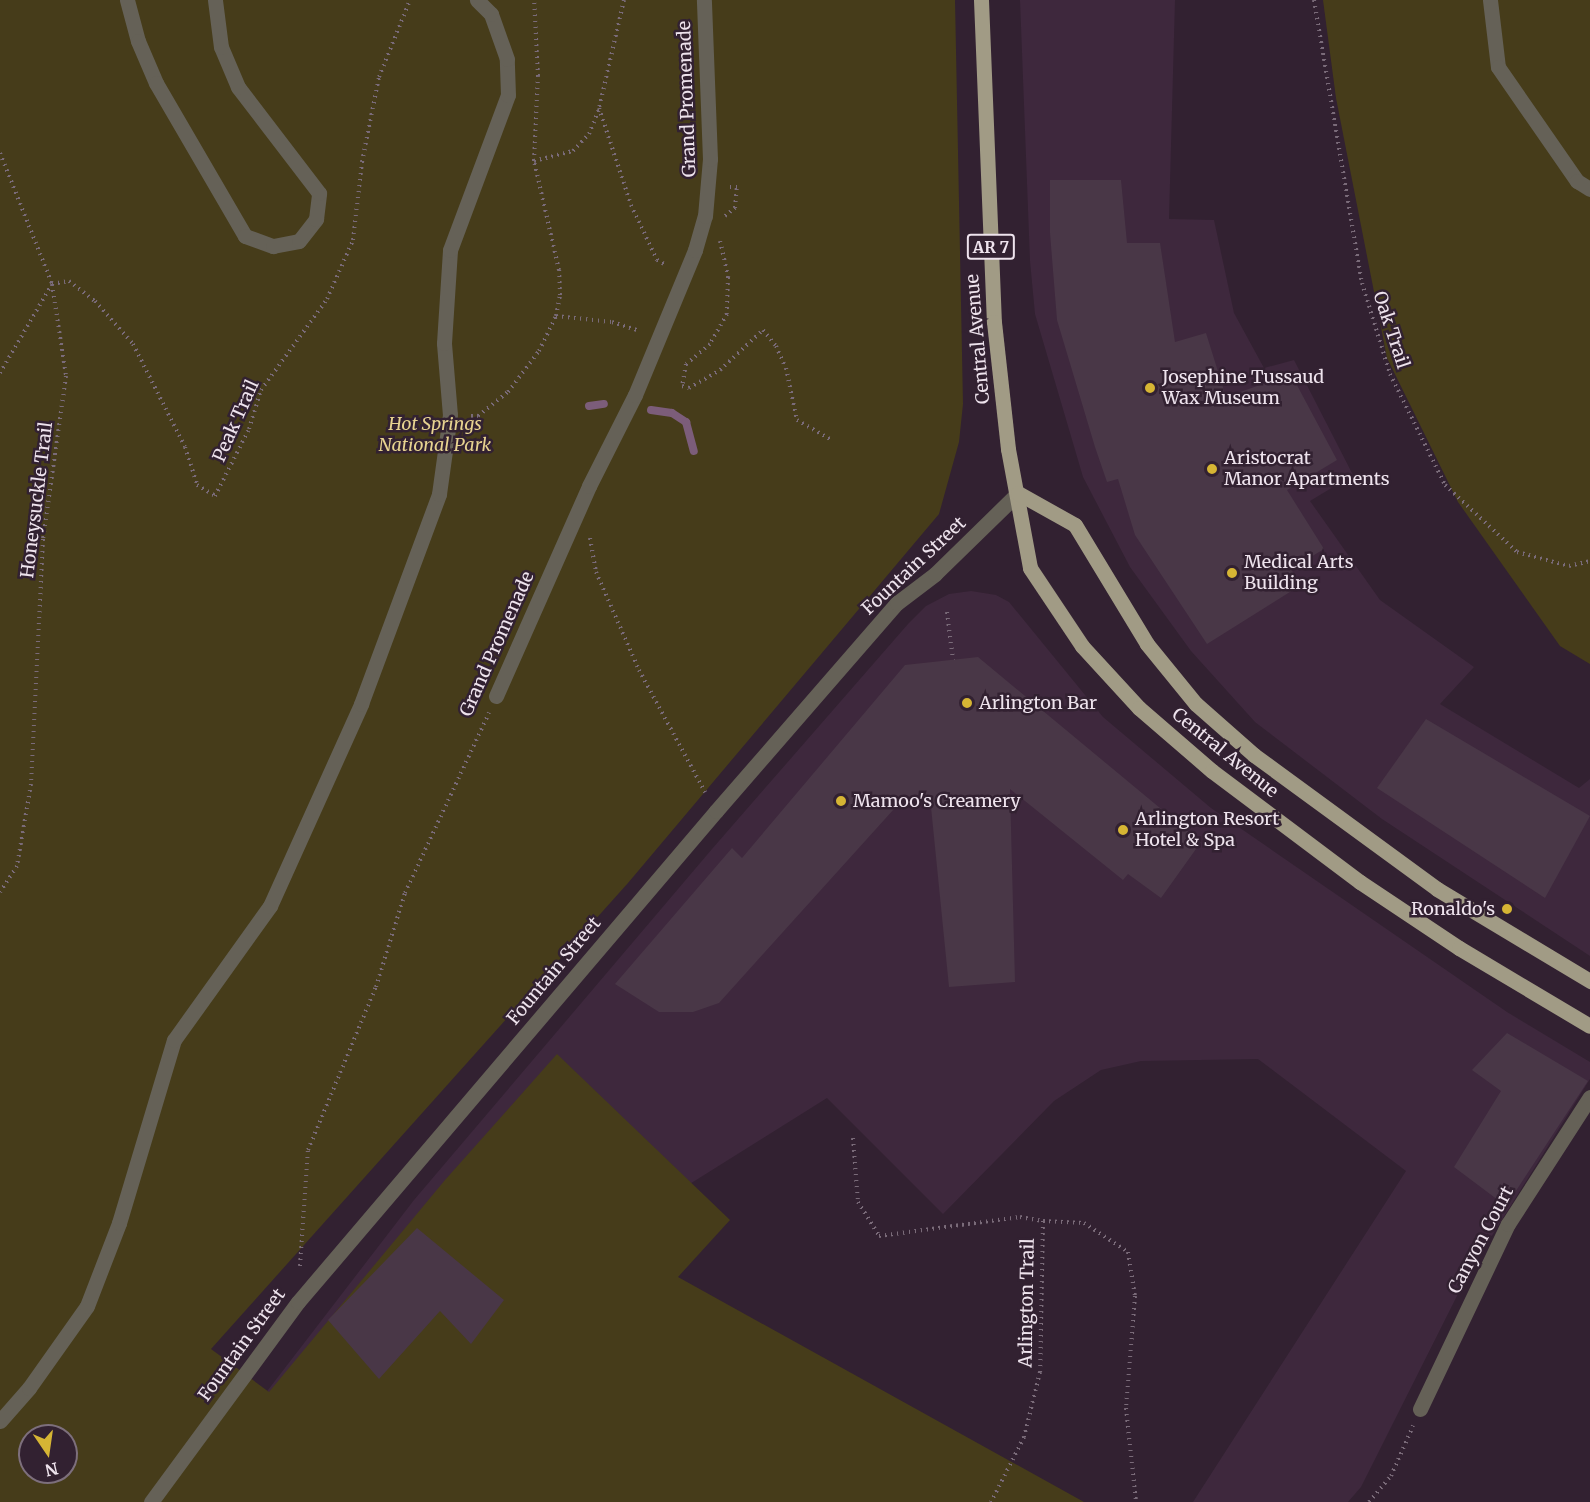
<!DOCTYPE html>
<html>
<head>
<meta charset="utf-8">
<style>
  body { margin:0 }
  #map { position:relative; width:1590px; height:1502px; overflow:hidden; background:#322131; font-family:Merriweather,serif }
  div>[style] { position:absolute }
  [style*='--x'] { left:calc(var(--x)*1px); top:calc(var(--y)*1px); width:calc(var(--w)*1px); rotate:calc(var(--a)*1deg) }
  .built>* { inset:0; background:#3e283d }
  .green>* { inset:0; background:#463c1a }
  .stream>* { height:8px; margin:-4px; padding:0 4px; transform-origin:4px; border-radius:4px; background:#7c5d7a }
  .building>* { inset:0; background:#493747 }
  .path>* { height:4px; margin-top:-2px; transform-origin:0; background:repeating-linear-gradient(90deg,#7a6b79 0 1.5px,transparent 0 6px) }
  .minor>* { height:15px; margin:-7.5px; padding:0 7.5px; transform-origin:7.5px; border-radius:7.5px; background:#656157 }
  .major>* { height:15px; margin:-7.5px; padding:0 7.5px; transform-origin:7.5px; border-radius:7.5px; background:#a19b85 }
  .dots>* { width:16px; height:16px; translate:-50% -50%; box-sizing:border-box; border:3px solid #322131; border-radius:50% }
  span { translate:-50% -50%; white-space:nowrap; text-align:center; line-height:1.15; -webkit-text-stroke:5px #322131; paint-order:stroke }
  .shield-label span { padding:2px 4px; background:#322131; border:2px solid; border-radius:4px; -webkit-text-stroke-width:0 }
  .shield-label { font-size:16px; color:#eee3ed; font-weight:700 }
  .street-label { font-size:18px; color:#eee3ed }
  .poi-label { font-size:18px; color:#eee3ed }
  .left { translate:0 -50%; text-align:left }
  .right { translate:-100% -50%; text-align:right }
  .park-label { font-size:18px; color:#e7d390; font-style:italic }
  .north { position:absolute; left:18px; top:1424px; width:60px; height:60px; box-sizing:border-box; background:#322131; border:2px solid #7d6f7c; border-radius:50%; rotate:167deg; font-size:16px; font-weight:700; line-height:24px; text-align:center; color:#eee3ed }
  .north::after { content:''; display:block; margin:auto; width:21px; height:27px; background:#d6b534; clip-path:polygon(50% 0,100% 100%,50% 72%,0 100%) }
</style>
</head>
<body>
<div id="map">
  <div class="built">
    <i style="clip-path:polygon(1020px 0,1175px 0,1169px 219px,1214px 220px,1234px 313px,1264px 368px,1294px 360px,1353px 475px,1310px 501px,1380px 600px,1474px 667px,1440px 704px,1579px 788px,1590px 779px,1590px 956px,1382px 819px,1255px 722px,1191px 651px,1130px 567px,1083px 477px,1035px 314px,1030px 261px)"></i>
    <i style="clip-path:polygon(971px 591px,996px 595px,1009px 602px,1103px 717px,1211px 808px,1507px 1012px,1590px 1062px,1590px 1079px,1468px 1274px,1361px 1487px,1348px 1502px,1193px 1502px,1406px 1171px,1258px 1059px,1141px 1061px,1101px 1070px,1054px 1101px,943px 1214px,827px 1098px,182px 1502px,414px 1200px,712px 849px,908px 624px,926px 606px,949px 594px)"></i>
  </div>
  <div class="green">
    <i style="clip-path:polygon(evenodd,0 0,955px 0,963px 404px,959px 442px,939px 514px,628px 883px,211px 1349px,269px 1392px,445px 1180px,557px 1054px,730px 1220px,678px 1277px,1084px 1502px,0 1502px,0 0,30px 1436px,66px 1436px,66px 1472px,30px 1472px,30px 1436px)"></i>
    <i style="clip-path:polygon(1323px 0,1590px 0,1590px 664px,1560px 646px,1458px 502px,1387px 358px,1336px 98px)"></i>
  </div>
  <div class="stream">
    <i style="--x:589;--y:406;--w:15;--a:-8"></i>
    <i style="--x:651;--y:410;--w:21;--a:8"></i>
    <i style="--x:672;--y:413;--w:17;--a:33"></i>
    <i style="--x:686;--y:422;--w:30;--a:75"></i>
  </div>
  <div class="building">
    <i style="clip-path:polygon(1050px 180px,1121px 180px,1127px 243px,1160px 243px,1175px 342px,1206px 333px,1226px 397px,1291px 374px,1337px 460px,1287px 490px,1324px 549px,1291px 569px,1301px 585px,1207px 644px,1135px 535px,1118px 479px,1107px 482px,1095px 447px,1057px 320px,1050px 233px)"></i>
    <i style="clip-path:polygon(978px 657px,1201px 842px,1161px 898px,1128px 874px,1123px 880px,1010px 789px,1015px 982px,949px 987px,930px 797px,894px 809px,719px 1003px,693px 1012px,659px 1012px,615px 984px,732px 848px,742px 858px,905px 665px)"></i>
    <i style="clip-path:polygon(1426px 719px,1590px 816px,1545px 898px,1377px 788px)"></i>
    <i style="clip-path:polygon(1507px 1033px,1588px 1081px,1506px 1206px,1454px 1167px,1501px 1091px,1472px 1070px)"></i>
    <i style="clip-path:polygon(417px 1228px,504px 1300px,471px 1344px,440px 1311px,379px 1379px,328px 1320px)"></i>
  </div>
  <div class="path">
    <i style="--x:624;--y:0;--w:111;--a:103"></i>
    <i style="--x:599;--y:108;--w:102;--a:71.7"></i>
    <i style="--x:631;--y:205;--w:61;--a:64.7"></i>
    <i style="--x:657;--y:260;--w:10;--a:29"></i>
    <i style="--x:1314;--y:0;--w:287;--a:80.4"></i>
    <i style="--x:1362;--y:283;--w:95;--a:72.9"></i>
    <i style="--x:1390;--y:374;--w:124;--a:63.6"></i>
    <i style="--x:1445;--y:485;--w:98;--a:42.9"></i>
    <i style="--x:1517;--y:552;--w:54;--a:15.1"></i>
    <i style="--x:1569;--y:566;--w:22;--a:-13"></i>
    <i style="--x:0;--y:153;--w:141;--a:68.3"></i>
    <i style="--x:52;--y:284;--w:93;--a:81.3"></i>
    <i style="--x:66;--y:376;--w:165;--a:98"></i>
    <i style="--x:43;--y:539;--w:245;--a:92.8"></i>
    <i style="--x:31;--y:784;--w:83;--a:99.7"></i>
    <i style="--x:17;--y:866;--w:31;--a:123"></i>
    <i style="--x:534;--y:161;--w:40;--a:-14.4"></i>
    <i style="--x:573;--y:151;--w:23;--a:-47"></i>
    <i style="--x:589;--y:134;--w:27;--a:-68"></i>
    <i style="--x:725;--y:216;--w:13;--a:-39"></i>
    <i style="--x:735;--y:208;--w:21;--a:-85"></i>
    <i style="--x:737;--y:187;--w:9;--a:180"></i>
    <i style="--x:720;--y:241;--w:37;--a:77"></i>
    <i style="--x:728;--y:277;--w:37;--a:92"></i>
    <i style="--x:727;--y:314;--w:34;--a:120"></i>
    <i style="--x:710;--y:344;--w:31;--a:140"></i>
    <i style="--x:686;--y:364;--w:22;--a:100"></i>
    <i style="--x:682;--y:386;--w:7;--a:16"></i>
    <i style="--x:689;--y:388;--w:36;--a:-30"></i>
    <i style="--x:720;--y:370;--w:59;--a:-42.9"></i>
    <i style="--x:763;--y:330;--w:21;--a:51"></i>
    <i style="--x:776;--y:346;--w:24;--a:66"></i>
    <i style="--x:786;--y:368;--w:53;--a:78.1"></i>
    <i style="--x:797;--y:420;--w:39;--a:30"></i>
    <i style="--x:556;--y:316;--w:56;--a:6.1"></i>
    <i style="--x:612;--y:322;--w:29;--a:18"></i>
    <i style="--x:0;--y:373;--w:103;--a:-59.7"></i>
    <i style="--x:52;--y:284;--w:17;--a:-10"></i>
    <i style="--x:69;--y:281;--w:33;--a:38"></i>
    <i style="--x:95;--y:301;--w:57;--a:48.5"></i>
    <i style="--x:133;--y:344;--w:115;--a:63.2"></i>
    <i style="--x:185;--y:447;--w:40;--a:72"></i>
    <i style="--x:197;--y:485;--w:21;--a:31"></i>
    <i style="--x:215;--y:496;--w:75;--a:-63.1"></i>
    <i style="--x:249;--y:429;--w:41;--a:-72.9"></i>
    <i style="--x:261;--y:390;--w:112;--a:-54"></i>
    <i style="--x:327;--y:299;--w:64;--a:-66.2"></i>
    <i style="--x:353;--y:240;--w:79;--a:-83.4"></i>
    <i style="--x:362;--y:162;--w:87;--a:-78.7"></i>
    <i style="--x:379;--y:77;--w:83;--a:-68.1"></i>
    <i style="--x:471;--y:416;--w:7;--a:0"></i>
    <i style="--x:478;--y:416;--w:38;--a:-39"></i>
    <i style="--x:508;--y:392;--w:51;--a:-52.9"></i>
    <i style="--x:539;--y:351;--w:39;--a:-64"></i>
    <i style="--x:556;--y:316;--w:21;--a:-79"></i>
    <i style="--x:560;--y:295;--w:25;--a:-92"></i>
    <i style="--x:559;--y:270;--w:112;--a:-102.9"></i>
    <i style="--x:534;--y:161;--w:85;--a:-87.3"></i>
    <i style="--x:538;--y:76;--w:76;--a:-93"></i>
    <i style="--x:590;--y:538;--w:35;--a:80"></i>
    <i style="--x:596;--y:572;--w:107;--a:66.3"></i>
    <i style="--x:639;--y:670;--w:139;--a:61.6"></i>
    <i style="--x:947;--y:612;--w:48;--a:82.9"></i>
    <i style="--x:853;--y:1138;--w:64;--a:85.5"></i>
    <i style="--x:858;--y:1202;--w:40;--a:58"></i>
    <i style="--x:879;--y:1236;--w:142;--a:-7.7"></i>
    <i style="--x:1020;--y:1217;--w:23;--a:10"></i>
    <i style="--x:1043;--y:1221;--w:151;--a:91.1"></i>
    <i style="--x:1040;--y:1372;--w:67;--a:103.8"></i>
    <i style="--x:1024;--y:1437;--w:73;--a:116.9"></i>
    <i style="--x:1043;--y:1221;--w:41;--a:2.8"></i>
    <i style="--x:1084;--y:1223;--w:53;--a:33.4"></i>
    <i style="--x:1128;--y:1252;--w:45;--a:81"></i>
    <i style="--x:1135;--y:1296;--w:112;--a:94.6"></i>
    <i style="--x:1126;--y:1408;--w:95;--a:83.9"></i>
    <i style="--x:300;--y:1266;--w:116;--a:-86.1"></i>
    <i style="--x:308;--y:1150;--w:177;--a:-67.4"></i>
    <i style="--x:376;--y:987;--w:98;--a:-72.9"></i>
    <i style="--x:405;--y:893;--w:199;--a:-65"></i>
    <i style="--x:1369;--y:1502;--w:34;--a:-50"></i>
    <i style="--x:1391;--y:1476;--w:55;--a:-66.3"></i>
  </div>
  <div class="minor">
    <i style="--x:127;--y:0;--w:42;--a:75"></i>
    <i style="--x:138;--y:41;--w:46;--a:66.8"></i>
    <i style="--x:156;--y:83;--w:177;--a:59.8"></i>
    <i style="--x:245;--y:236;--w:30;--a:20"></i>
    <i style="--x:273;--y:246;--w:26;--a:-11"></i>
    <i style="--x:299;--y:241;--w:28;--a:-52"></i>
    <i style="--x:316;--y:219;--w:26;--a:-83"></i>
    <i style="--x:319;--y:193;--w:133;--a:-127.4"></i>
    <i style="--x:238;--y:87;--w:43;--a:-113"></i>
    <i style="--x:221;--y:47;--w:47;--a:-97.3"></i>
    <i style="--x:1490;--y:0;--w:67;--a:83.2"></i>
    <i style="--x:1498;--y:67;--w:139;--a:55.3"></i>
    <i style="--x:1577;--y:181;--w:15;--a:32"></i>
    <i style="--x:496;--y:696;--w:230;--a:-66.1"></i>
    <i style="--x:589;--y:486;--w:102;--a:-63.2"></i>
    <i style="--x:635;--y:395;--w:157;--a:-67.5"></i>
    <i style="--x:695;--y:250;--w:35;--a:-74"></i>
    <i style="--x:705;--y:216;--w:57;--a:-85"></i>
    <i style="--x:710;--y:159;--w:159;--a:-92.2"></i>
    <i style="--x:1420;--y:1409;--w:205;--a:-64.6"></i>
    <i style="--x:1508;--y:1224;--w:151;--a:-57.2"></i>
    <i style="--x:0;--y:1421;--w:44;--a:-48.7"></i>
    <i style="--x:29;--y:1388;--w:100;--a:-54.7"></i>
    <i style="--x:87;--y:1306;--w:89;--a:-68.9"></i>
    <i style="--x:119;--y:1223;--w:191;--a:-73.3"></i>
    <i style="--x:174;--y:1040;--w:165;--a:-54.4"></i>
    <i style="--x:270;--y:906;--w:222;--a:-65.7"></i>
    <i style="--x:361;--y:704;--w:224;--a:-69.6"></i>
    <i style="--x:439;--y:494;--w:80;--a:-82.1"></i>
    <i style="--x:450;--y:415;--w:72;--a:-94.8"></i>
    <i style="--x:444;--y:343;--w:93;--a:-86.3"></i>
    <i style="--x:450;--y:250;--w:165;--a:-69.5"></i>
    <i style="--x:508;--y:95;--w:36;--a:-92"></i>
    <i style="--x:507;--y:59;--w:48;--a:-109.6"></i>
    <i style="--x:491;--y:14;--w:20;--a:-135"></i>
    <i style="--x:151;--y:1502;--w:248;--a:-53.7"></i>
    <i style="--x:298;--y:1302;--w:645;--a:-49.59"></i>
    <i style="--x:716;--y:811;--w:276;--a:-49"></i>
    <i style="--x:897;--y:603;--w:48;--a:-37.3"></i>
    <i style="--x:935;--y:574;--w:116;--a:-44.3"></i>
  </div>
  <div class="major">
    <i style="--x:981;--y:0;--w:322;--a:87.7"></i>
    <i style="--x:994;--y:322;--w:128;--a:83.7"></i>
    <i style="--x:1008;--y:449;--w:121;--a:79.5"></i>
    <i style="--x:1030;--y:568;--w:94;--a:56.3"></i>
    <i style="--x:1082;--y:646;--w:84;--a:47.4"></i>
    <i style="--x:1139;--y:708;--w:96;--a:40.8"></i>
    <i style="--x:1212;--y:771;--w:185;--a:36.9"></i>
    <i style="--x:1360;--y:882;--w:119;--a:33.7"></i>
    <i style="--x:1459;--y:948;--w:152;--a:30.8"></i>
    <i style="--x:1018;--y:493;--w:65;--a:29.3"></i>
    <i style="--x:1075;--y:525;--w:139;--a:58.8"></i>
    <i style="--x:1147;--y:644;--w:77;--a:50.8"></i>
    <i style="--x:1196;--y:704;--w:77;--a:41.3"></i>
    <i style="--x:1254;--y:755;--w:227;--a:36.2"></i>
    <i style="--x:1437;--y:889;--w:179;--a:31"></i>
  </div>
  <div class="dots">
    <i style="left:1150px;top:388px;background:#d6b534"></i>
    <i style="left:1212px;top:469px;background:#d6b534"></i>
    <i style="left:1232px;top:573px;background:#d6b534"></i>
    <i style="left:967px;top:703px;background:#d6b534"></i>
    <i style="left:841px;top:801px;background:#d6b534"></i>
    <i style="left:1123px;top:830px;background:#d6b534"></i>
    <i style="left:1507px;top:909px;background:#d6b534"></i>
  </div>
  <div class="shield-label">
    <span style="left:991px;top:247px">AR 7</span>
  </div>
  <div class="street-label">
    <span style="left:687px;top:99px;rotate:-92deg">Grand Promenade</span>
    <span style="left:1391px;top:330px;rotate:72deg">Oak Trail</span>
    <span style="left:978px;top:339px;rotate:-95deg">Central Avenue</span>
    <span style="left:236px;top:421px;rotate:-66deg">Peak Trail</span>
    <span style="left:37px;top:500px;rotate:-83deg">Honeysuckle Trail</span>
    <span style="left:914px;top:566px;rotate:-43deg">Fountain Street</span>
    <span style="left:497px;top:644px;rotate:-66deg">Grand Promenade</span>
    <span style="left:1225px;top:753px;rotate:39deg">Central Avenue</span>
    <span style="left:554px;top:971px;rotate:-50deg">Fountain Street</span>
    <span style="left:1481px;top:1240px;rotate:-62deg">Canyon Court</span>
    <span style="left:1027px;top:1303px;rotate:-89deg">Arlington Trail</span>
    <span style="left:242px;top:1345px;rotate:-54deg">Fountain Street</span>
  </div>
  <div class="poi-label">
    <span class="left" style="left:1162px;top:388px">Josephine Tussaud<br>Wax Museum</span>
    <span class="left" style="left:1224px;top:469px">Aristocrat<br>Manor Apartments</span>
    <span class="left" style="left:1244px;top:573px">Medical Arts<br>Building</span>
    <span class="left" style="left:979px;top:703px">Arlington Bar</span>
    <span class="left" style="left:853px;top:801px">Mamoo's Creamery</span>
    <span class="left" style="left:1135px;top:830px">Arlington Resort<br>Hotel &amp; Spa</span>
    <span class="right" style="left:1495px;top:909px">Ronaldo's</span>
  </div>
  <div class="park-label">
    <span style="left:435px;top:435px">Hot Springs<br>National Park</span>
  </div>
  <div class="north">N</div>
</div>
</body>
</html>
